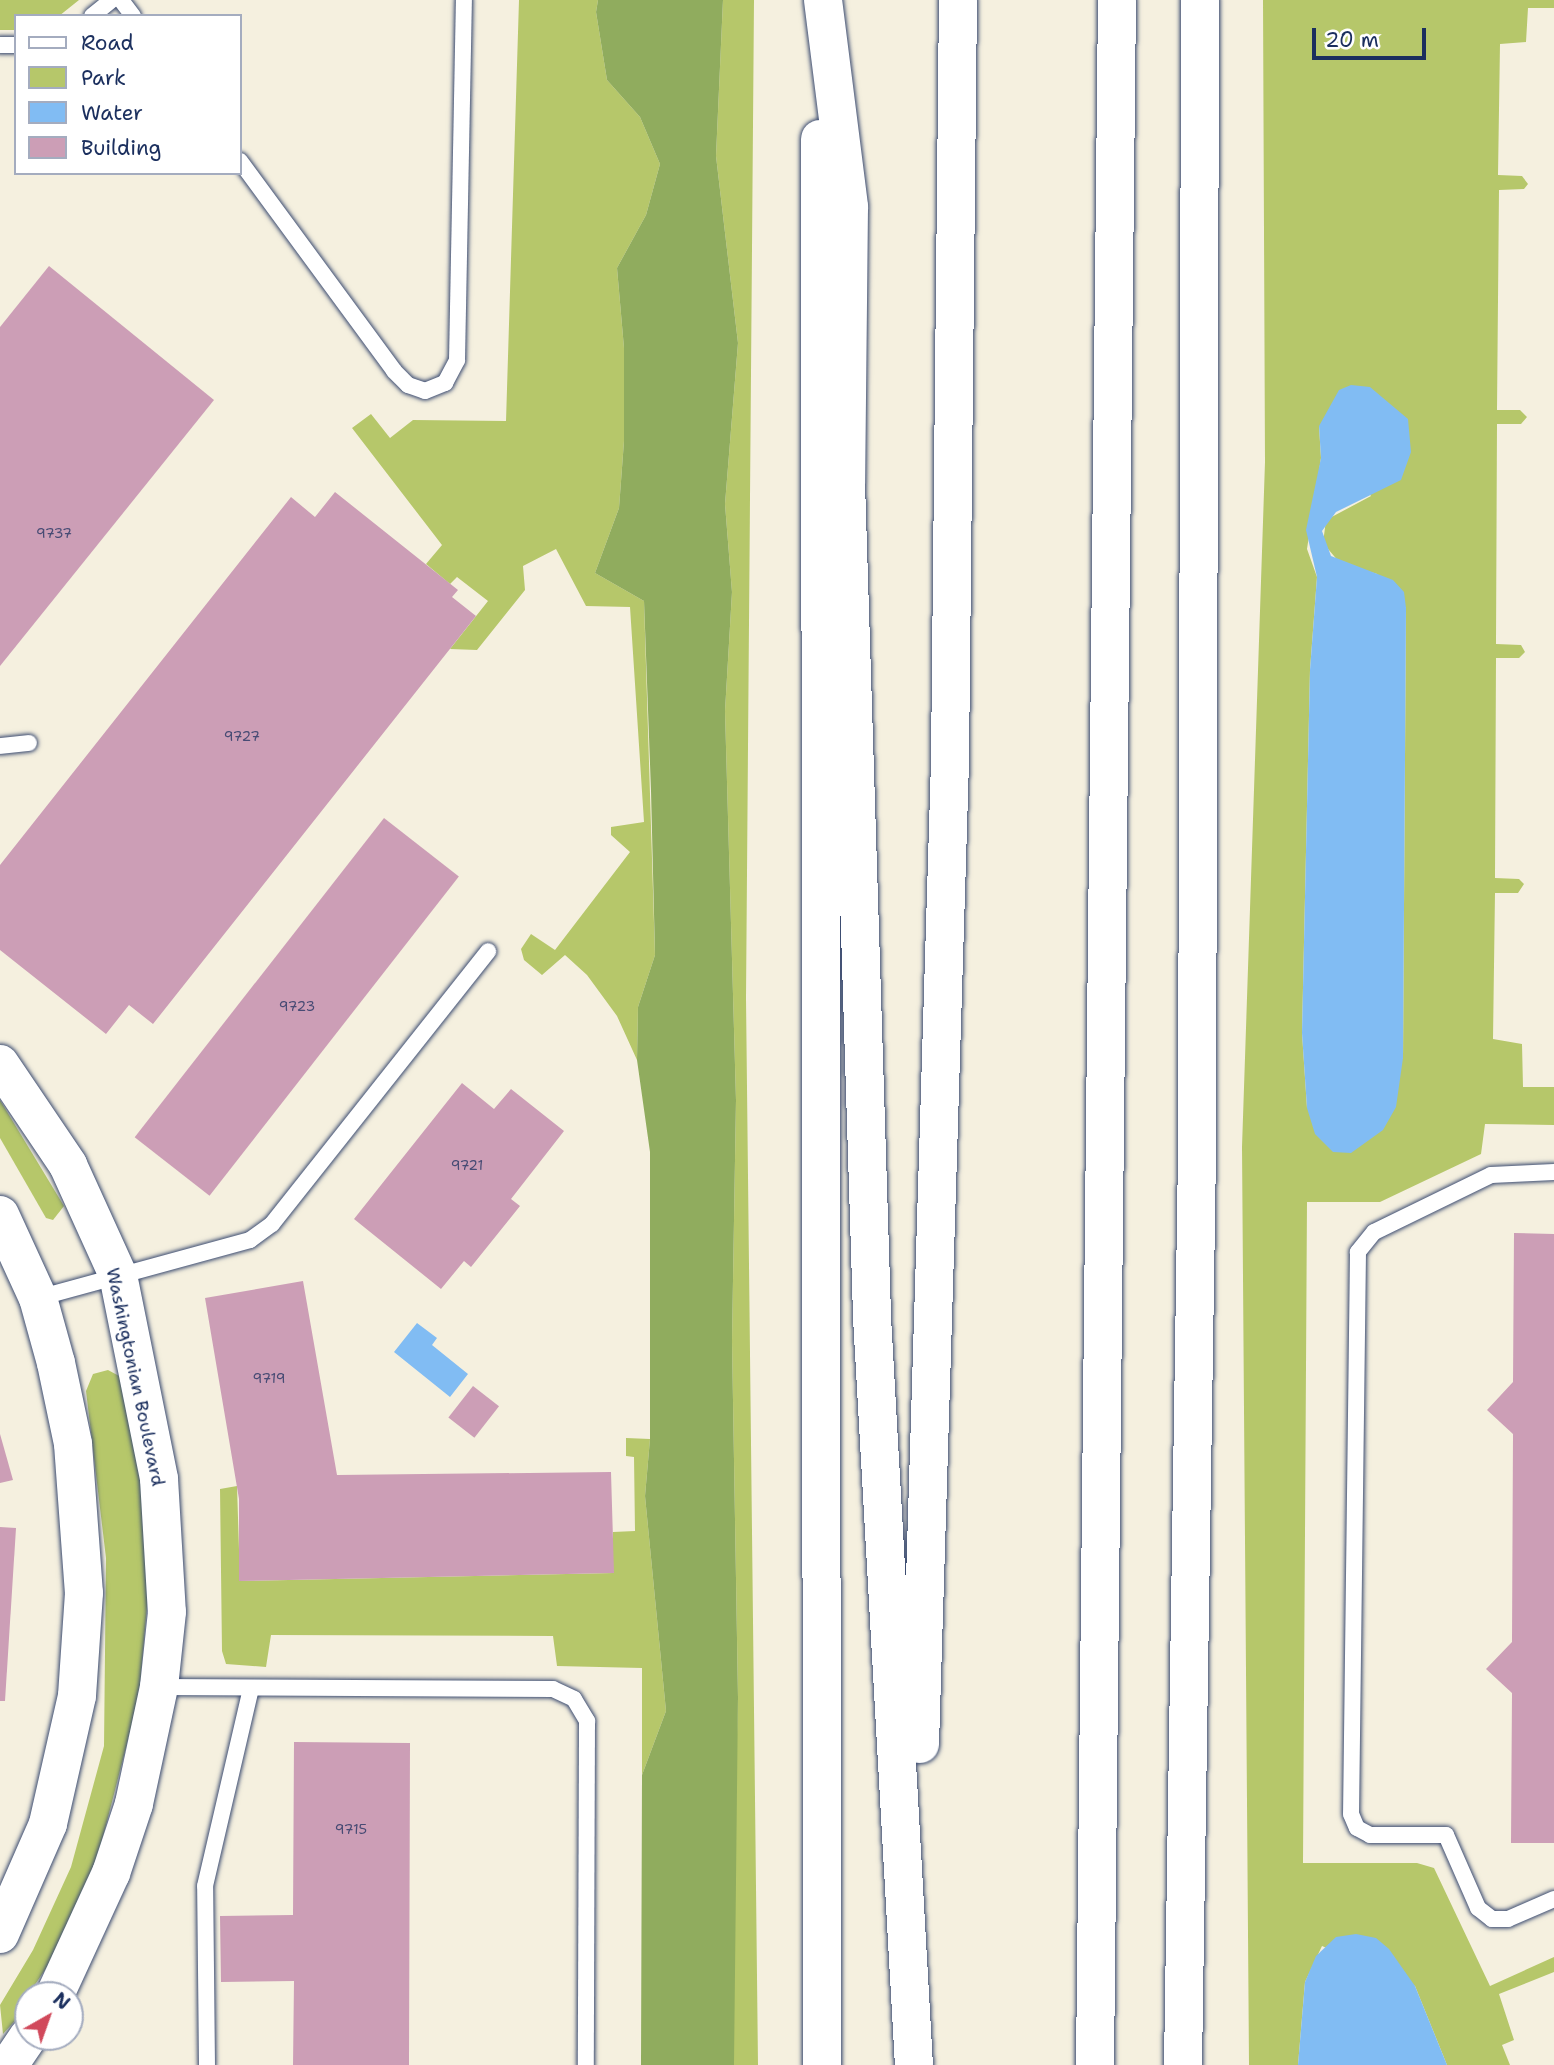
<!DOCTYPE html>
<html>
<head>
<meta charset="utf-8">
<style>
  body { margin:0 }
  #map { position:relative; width:1554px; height:2065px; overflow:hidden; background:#f5f0df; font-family:"Shantell Sans",sans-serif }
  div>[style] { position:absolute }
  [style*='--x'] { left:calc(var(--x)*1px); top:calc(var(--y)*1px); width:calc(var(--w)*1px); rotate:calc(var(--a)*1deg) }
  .green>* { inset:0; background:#b6c76a }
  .forest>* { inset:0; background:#90ac5e }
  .water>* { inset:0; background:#81bcf3 }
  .building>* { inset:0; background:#cc9eb6; transform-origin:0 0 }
  .roads { filter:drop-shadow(0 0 2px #3c4c71) drop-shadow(0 0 2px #3c4c71) }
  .service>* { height:16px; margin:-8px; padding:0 8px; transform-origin:8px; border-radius:8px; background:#fff }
  .tertiary>* { height:38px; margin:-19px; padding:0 19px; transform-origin:19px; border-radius:19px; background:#fff }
  .motorway>* { height:38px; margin:-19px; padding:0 19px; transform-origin:19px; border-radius:19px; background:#fff }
  span { translate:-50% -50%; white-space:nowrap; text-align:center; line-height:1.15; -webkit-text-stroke:6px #fff; paint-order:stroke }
  .number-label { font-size:14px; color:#474b74 }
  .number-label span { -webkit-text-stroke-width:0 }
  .street-label { font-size:18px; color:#1b2f5e }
  .legend { position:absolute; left:14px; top:14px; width:228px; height:161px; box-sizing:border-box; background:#fff; border:2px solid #a4acbf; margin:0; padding:9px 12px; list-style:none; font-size:21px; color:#1b2f5e }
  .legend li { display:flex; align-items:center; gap:14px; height:35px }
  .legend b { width:35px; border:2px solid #a4acbf }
  .north { position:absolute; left:14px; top:1981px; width:70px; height:70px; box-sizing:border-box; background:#fff; border:2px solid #a4acbf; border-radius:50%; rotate:40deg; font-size:19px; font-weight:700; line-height:28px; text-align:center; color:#1b2f5e }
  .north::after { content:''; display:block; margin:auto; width:24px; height:32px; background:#d1495b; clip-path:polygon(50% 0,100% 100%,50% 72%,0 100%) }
  .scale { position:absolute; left:1312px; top:28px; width:114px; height:32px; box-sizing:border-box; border:4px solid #1b2f5e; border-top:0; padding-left:9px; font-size:21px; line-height:24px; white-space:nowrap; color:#1b2f5e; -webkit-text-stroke:5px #fff; paint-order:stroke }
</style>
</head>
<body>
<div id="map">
  <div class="green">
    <i style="clip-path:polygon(0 0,79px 0,59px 16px,16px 16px,16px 30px,0 30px)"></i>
    <i style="clip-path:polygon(519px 0,598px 0,596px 12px,607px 80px,640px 117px,660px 164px,646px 215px,617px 268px,624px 348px,624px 441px,619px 508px,595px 573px,644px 601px,655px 955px,638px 1007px,637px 1060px,617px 1016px,587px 975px,565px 955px,542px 975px,524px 960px,521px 949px,531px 934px,555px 950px,630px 852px,611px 835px,611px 827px,644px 822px,630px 607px,586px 606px,556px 549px,523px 566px,525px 590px,477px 650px,450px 649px,488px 601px,457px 577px,450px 584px,426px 564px,442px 545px,352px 428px,371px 414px,390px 438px,413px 420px,506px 421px)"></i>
    <i style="clip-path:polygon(723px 0,754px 0,746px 998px,758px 2065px,734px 2065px,731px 1961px,738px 1697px,732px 1341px,736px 1100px,725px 711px,732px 592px,725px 504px,738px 343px,716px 156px)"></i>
    <i style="clip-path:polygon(evenodd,1263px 0,1554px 0,1554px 8px,1528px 8px,1526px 42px,1500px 44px,1498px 175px,1522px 176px,1528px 184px,1524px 189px,1499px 190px,1497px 410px,1520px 410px,1527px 417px,1521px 424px,1497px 424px,1496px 644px,1521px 645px,1525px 652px,1519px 658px,1496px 658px,1495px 878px,1519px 879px,1524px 884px,1518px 893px,1495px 893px,1493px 1039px,1522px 1044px,1523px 1087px,1554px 1087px,1554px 1125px,1485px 1124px,1481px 1154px,1380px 1202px,1307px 1202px,1303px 1863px,1417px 1863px,1434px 1868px,1490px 1986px,1554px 1957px,1554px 1972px,1499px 1994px,1514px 2040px,1502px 2045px,1510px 2065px,1447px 2065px,1415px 1986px,1322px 1946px,1305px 1982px,1298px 2065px,1249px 2065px,1242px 1147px,1265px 462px,1263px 0,1319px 426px,1371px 496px,1326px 520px,1323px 543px,1339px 562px,1377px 574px,1406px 608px,1403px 1058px,1307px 1108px,1302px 1033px,1310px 670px,1317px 577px,1307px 549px,1321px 458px,1319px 426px)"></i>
    <i style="clip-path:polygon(0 1100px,64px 1206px,53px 1220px,46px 1218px,0 1138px)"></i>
    <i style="clip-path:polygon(108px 1370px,121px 1377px,144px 1477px,148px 1595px,139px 1697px,97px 1860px,53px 1958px,28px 1995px,22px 2013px,3px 2034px,0 2005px,33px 1950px,71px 1867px,104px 1746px,106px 1558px,86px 1391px,93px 1374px)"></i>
    <i style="clip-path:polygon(626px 1438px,650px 1439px,645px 1496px,666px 1711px,642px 1775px,642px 1668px,557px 1666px,553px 1636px,271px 1635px,266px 1667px,226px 1664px,222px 1651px,220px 1489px,237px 1486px,240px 1581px,613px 1573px,613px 1532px,635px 1531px,634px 1457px,626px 1456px)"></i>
  </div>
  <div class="forest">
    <i style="clip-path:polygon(598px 0,723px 0,716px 156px,738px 343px,725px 504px,732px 592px,725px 711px,736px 1100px,732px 1341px,738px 1697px,734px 2065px,641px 2065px,642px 1775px,666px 1711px,645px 1496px,650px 1439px,650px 1152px,637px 1060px,638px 1007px,655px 955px,651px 791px,644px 601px,595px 573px,619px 508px,624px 441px,624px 348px,617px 268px,646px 215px,660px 164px,640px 117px,607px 80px,596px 12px)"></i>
  </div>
  <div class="water">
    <i style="clip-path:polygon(1351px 385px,1370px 387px,1408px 419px,1411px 452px,1401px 480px,1336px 512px,1322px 531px,1331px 556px,1393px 580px,1404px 592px,1406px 608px,1403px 1058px,1396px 1107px,1383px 1130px,1351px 1153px,1333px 1152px,1315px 1134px,1307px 1108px,1302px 1033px,1310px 670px,1317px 577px,1306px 530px,1321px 458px,1319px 426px,1339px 390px)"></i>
    <i style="clip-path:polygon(417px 1323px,437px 1338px,432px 1345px,468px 1374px,450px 1397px,394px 1352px)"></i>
    <i style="clip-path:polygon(1356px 1934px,1376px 1938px,1389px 1949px,1415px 1986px,1447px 2065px,1298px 2065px,1305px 1982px,1316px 1956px,1336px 1937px)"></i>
  </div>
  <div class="building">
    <i style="clip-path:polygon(49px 266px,214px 400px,0 666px,0 327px)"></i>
    <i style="clip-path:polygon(335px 492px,458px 590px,452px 597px,476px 616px,153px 1024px,129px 1005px,106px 1034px,0 950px,0 865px,291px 497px,315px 517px)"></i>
    <i style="left:384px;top:818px;width:95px;height:405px;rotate:38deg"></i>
    <i style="clip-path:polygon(462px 1083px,494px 1109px,511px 1089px,564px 1131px,511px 1199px,520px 1206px,471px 1267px,464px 1261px,441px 1289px,354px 1219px)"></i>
    <i style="clip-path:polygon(1514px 1233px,1554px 1234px,1554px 1843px,1511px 1843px,1512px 1693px,1486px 1669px,1512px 1642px,1513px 1434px,1487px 1410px,1513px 1382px)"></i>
    <i style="clip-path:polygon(303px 1281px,337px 1475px,611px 1472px,614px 1573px,239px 1581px,239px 1499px,205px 1298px)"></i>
    <i style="left:473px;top:1386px;width:33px;height:40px;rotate:38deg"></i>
    <i style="clip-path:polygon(0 1434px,13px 1480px,0 1483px)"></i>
    <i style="clip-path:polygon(0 1527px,16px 1528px,5px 1701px,0 1701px)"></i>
    <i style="clip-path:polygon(294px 1742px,410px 1743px,409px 2065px,293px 2065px,294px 1981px,221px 1982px,220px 1916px,293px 1915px)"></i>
  </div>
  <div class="roads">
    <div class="service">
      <i style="--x:121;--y:0;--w:20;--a:53"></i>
      <i style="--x:92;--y:16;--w:26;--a:-39"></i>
      <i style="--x:0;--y:45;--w:16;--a:0"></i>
      <i style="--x:240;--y:161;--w:260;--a:53.7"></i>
      <i style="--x:394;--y:371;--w:20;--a:45"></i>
      <i style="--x:408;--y:385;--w:18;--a:19"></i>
      <i style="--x:425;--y:391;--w:22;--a:-22"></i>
      <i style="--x:445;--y:383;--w:26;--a:-62"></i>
      <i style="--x:457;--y:360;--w:360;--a:-88.9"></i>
      <i style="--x:0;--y:746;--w:29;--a:-6"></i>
      <i style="--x:1554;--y:1172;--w:63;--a:177.3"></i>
      <i style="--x:1491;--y:1175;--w:130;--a:154"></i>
      <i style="--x:1374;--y:1232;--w:26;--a:129"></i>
      <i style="--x:1358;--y:1252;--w:562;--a:90.71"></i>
      <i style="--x:1351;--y:1814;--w:15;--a:67"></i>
      <i style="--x:1357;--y:1828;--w:15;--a:28"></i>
      <i style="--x:1370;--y:1835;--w:76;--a:0"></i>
      <i style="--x:1446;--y:1835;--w:80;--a:66.3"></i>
      <i style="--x:1478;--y:1908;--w:18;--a:38"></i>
      <i style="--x:1492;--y:1919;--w:16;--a:0"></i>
      <i style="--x:1508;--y:1919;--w:50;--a:-23.5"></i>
      <i style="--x:38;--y:1298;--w:220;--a:-15.3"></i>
      <i style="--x:250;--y:1240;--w:27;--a:-36"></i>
      <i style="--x:272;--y:1224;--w:348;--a:-51.6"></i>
      <i style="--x:159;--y:1687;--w:394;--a:0.3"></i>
      <i style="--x:553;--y:1689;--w:23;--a:25"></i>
      <i style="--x:574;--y:1699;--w:26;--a:59"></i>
      <i style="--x:587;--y:1721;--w:344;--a:90.2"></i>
      <i style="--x:207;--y:2065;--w:179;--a:-90.6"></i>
      <i style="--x:205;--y:1886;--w:202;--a:-76.9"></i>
    </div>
    <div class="tertiary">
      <i style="--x:0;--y:1064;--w:122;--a:56"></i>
      <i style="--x:68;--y:1165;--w:121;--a:65.6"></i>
      <i style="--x:118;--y:1275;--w:208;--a:78.6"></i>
      <i style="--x:159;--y:1479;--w:133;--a:86.6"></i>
      <i style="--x:167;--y:1612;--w:75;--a:96.1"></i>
      <i style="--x:159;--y:1687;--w:120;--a:102.1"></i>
      <i style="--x:134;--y:1804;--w:73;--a:108.4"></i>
      <i style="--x:111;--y:1873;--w:134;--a:114.7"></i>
      <i style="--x:0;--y:1215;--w:91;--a:65.4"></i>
      <i style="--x:38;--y:1298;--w:67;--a:74.5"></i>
      <i style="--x:56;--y:1363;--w:83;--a:78.1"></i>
      <i style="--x:73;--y:1444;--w:149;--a:85.8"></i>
      <i style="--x:84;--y:1593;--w:103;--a:93.9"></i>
      <i style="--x:77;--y:1696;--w:131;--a:102.8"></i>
      <i style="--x:48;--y:1824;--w:120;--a:113.6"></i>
      <i style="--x:9;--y:2065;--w:34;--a:-56"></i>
    </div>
    <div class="motorway">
      <i style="--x:823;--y:0;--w:209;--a:82.8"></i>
      <i style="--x:849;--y:207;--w:276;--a:90.6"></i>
      <i style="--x:846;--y:483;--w:834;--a:88.21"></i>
      <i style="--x:872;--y:1317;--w:749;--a:86.79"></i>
      <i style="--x:820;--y:139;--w:1926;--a:89.94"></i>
      <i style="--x:920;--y:1744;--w:983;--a:-88.25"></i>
      <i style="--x:950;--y:761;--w:761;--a:-89.4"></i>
      <i style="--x:1095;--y:2065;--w:2065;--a:-89.39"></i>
      <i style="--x:1183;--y:2065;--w:912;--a:-89.12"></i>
      <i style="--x:1197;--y:1153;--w:1153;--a:-89.85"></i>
    </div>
  </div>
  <div class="number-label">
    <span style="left:54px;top:533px">9737</span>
    <span style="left:242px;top:736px">9727</span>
    <span style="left:297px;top:1006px">9723</span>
    <span style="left:467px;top:1165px">9721</span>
    <span style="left:269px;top:1378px">9719</span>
    <span style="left:351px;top:1829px">9715</span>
  </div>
  <div class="street-label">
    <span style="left:135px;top:1377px;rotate:78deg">Washingtonian Boulevard</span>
  </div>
  <ul class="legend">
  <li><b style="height:9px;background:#fff"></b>Road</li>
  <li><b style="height:19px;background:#b6c76a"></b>Park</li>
  <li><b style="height:19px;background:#81bcf3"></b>Water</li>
  <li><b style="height:19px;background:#cc9eb6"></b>Building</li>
  </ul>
  <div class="north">N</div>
  <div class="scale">20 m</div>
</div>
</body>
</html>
